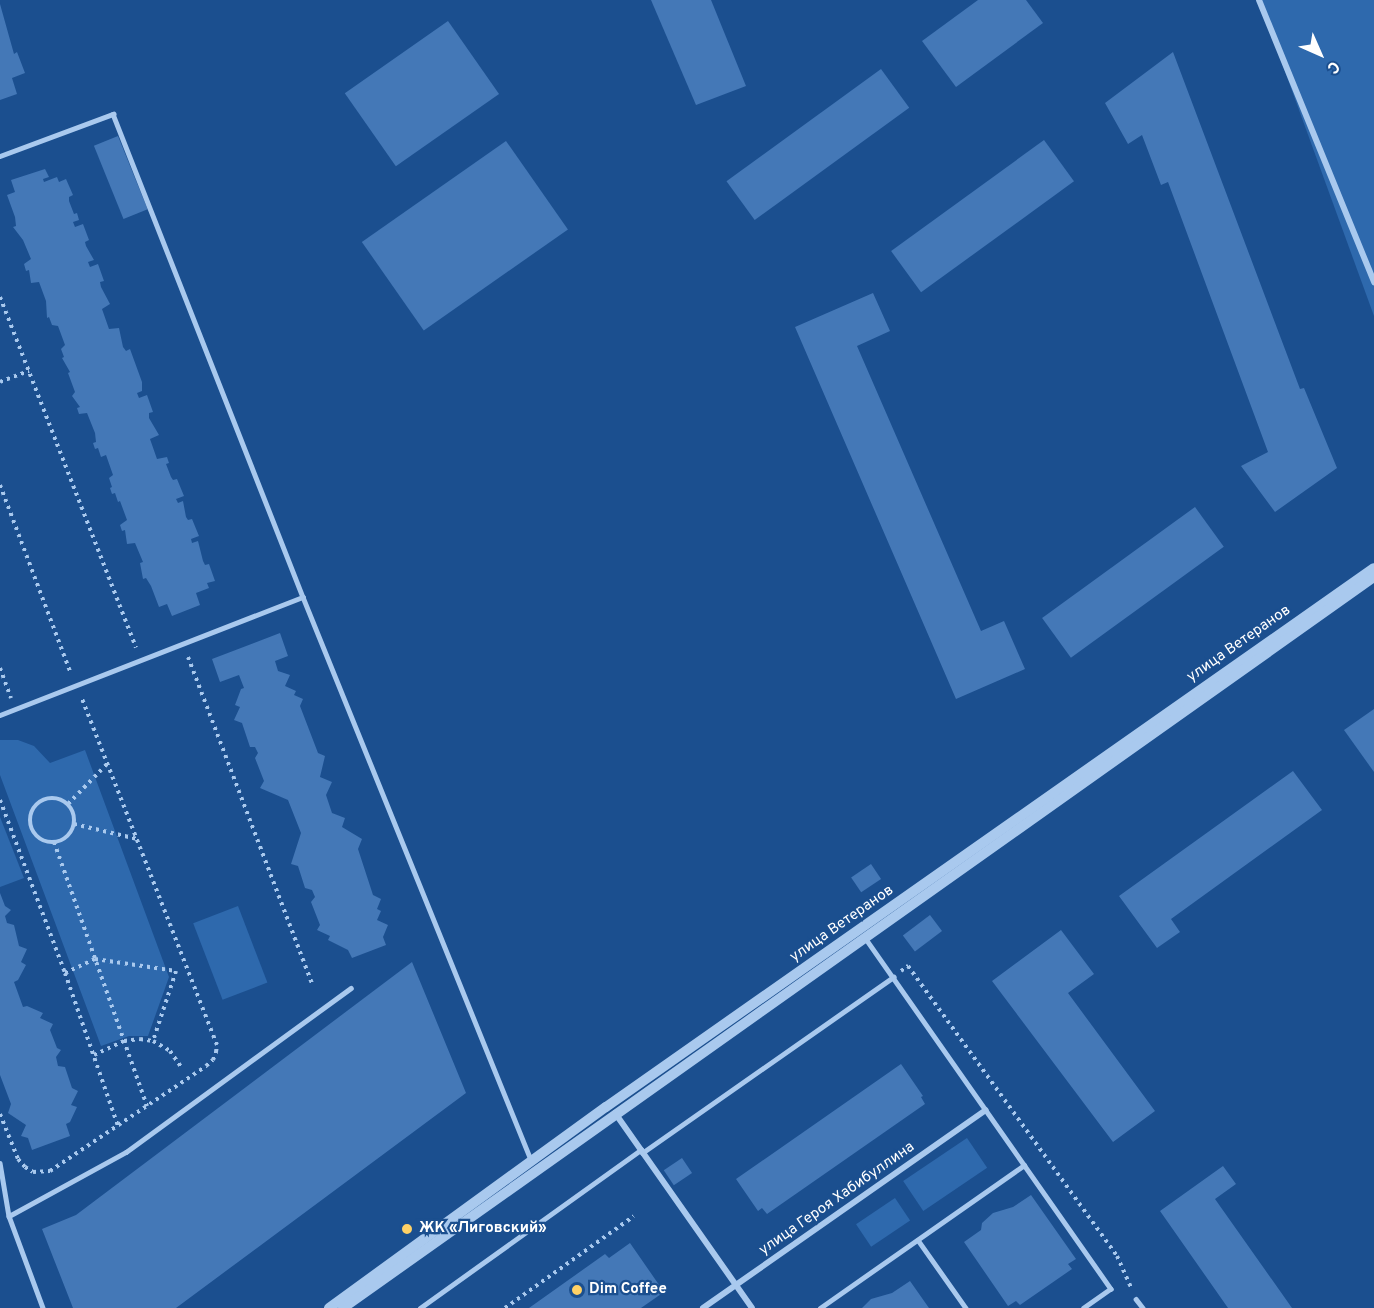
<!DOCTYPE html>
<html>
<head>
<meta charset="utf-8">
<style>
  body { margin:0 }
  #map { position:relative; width:1374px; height:1308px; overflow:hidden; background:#1b4f8f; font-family:Overpass,sans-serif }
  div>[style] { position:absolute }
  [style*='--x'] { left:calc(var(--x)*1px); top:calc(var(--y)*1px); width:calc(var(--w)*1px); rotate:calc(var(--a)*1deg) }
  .green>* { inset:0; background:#2e69ad; transform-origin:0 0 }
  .building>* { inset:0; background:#4478b7; transform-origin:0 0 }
  .path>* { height:4px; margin-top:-2px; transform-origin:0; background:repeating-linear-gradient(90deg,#a9c9ee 0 3px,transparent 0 7.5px) }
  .path>.ring { margin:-2px; padding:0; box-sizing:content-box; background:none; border:4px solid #a9c9ee; border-radius:50% }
  .service>* { height:4.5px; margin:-2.25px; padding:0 2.25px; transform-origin:2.25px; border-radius:2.25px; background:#a9c9ee }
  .minor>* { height:6px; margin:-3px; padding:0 3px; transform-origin:3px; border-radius:3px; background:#a9c9ee }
  .tertiary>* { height:10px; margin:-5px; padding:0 5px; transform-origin:5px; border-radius:5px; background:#a9c9ee }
  .dots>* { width:16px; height:16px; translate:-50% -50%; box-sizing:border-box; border:3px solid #1b4f8f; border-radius:50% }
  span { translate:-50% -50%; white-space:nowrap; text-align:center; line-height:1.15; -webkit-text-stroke:4.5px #1b4f8f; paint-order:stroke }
  .street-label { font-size:15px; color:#fff }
  .poi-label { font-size:15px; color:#fff; font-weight:700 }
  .left { translate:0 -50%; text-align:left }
  .north { position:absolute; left:1290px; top:24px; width:60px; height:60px; -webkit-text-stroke:4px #1b4f8f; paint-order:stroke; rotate:135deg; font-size:16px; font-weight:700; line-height:24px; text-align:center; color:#fff }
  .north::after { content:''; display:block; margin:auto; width:21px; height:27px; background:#fff; clip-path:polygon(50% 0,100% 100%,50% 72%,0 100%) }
</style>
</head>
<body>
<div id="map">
  <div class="green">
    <i style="clip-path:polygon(1259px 0,1374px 0,1374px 316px)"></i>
    <i style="clip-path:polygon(0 740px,18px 740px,34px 746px,50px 763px,85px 750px,169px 977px,148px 1036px,129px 1036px,101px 1046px,0 775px)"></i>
    <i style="clip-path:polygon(0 817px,24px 878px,0 887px)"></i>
    <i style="left:238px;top:906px;width:82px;height:48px;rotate:69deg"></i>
    <i style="left:967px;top:1138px;width:36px;height:77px;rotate:56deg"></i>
    <i style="left:895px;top:1198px;width:27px;height:47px;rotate:56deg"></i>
  </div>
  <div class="building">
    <i style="clip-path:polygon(651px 0,711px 0,746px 86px,696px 105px)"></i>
    <i style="clip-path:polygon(978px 0,1026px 0,1043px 23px,956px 87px,922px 41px)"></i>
    <i style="clip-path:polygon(0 4px,14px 54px,17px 52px,25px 73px,12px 78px,17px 94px,0 100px)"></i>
    <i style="left:448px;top:21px;width:89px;height:126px;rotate:55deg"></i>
    <i style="clip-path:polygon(1173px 52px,1300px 389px,1304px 388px,1337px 468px,1275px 512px,1241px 466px,1268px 452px,1168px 182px,1161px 185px,1142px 135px,1128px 144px,1105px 103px)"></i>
    <i style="left:881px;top:69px;width:48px;height:191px;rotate:54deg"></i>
    <i style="left:118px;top:136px;width:79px;height:26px;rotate:68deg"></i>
    <i style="left:1044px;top:140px;width:51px;height:189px;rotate:54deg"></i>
    <i style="left:506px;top:141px;width:108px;height:176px;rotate:55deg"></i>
    <i style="clip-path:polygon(45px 169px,49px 177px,43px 179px,44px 182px,57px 177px,59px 182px,66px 179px,73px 195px,69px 197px,69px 201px,74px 214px,77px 213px,79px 220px,73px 222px,75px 227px,83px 224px,89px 240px,85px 242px,86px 246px,94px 260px,88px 262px,90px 267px,98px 264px,104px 281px,100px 282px,101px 287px,110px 304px,102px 309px,109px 329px,119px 328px,123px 347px,126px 351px,130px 349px,142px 382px,142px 391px,137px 393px,139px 398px,147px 395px,153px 412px,149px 413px,149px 418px,159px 435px,150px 439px,157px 459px,167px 457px,169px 463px,166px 464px,171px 477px,173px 480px,177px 479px,184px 496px,176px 499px,178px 503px,183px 501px,186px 517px,188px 520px,192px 519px,199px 536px,191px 539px,192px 543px,198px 541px,203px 561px,205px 565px,209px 564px,215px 581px,207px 583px,209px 588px,196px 593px,200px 605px,172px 616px,167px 604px,159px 607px,151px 586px,146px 578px,143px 579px,140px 563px,143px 562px,135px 543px,127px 544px,125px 530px,122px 531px,120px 525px,127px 520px,120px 501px,118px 502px,115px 493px,112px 494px,110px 488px,112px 487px,109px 478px,113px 475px,106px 455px,101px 457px,98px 448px,95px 449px,93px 443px,96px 442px,95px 433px,87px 413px,79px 414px,77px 408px,80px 407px,72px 396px,75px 392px,68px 373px,70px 372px,62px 358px,64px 357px,61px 349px,65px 345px,58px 326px,52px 325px,49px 317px,47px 318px,46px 301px,39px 282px,31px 283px,29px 270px,26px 271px,24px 264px,31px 259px,23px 240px,13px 227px,16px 226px,15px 217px,7px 195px,15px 192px,11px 180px)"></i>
    <i style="clip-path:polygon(873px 293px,890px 331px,857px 346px,981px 631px,1004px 621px,1025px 669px,956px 699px,795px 327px)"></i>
    <i style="left:1195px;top:507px;width:49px;height:189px;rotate:54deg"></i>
    <i style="clip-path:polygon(280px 633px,288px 656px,275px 661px,278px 671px,290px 675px,285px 686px,296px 691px,294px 695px,303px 699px,300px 706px,318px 753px,325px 756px,320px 777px,332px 782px,326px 795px,332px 813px,345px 818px,342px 827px,362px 839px,358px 849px,373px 895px,381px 899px,377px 909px,381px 911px,377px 920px,388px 925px,383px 937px,386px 945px,352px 958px,348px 950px,328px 940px,330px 936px,317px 930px,320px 925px,311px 902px,315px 897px,312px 890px,305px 888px,298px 866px,291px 864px,301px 833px,288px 800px,260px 788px,264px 781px,255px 758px,258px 753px,255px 747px,250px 747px,242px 723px,234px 720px,240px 707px,235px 705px,241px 689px,244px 688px,239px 675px,220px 682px,212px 659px)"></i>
    <i style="clip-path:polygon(1374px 709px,1374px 772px,1344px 730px)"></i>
    <i style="clip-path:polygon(1293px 771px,1322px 810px,1171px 919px,1180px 932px,1157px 948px,1119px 896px)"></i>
    <i style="left:871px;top:864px;width:18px;height:24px;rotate:56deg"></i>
    <i style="clip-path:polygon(0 893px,5px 906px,11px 910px,5px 916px,7px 923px,14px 925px,19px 946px,27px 949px,21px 962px,26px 965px,18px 980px,14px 982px,23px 1007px,27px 1006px,43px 1013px,40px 1018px,53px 1024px,50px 1030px,57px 1048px,61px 1050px,56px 1057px,58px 1066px,65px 1067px,72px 1088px,78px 1091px,71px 1105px,77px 1107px,70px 1122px,66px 1124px,70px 1136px,32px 1150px,28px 1138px,21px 1136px,26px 1125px,8px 1113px,11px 1104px,0 1075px)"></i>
    <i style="left:930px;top:915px;width:20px;height:34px;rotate:53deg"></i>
    <i style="clip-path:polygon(1061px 930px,1094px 974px,1068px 993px,1155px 1111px,1113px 1142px,992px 981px)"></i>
    <i style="clip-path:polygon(412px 962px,466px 1093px,176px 1308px,73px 1308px,42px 1229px,76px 1215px)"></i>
    <i style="clip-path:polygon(901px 1064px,923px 1096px,921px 1097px,925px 1104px,767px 1214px,762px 1208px,758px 1211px,736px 1179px)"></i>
    <i style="left:682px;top:1158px;width:18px;height:22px;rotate:56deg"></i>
    <i style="clip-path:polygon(1223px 1166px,1236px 1184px,1215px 1199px,1292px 1308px,1228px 1308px,1160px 1211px)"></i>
    <i style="clip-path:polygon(1031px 1195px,1076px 1259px,1068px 1264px,1072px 1269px,1020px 1305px,1016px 1301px,1008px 1306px,964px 1242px,981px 1230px,982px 1223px,993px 1213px,1013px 1207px)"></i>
    <i style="clip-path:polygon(630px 1243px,664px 1292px,641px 1308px,529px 1308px,605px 1254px,609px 1258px)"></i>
    <i style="clip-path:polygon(910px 1281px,929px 1308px,862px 1308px,871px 1299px,892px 1293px)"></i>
  </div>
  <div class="path">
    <i style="--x:0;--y:297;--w:376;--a:68.8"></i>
    <i style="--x:0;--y:382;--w:31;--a:-21"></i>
    <i style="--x:0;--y:485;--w:202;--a:69.4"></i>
    <i style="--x:188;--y:657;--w:350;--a:69.2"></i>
    <i style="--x:0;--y:668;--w:32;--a:70"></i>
    <i class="ring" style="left:30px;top:798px;width:40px;height:40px"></i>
    <i style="--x:0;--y:800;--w:185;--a:69.4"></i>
    <i style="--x:65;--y:973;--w:162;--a:70.9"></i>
    <i style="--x:68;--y:804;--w:56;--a:-45.7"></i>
    <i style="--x:74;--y:824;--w:65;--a:13.4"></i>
    <i style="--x:54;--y:842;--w:280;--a:70.6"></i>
    <i style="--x:901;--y:971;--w:9;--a:-36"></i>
    <i style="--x:908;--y:966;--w:357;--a:54.2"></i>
    <i style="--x:1117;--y:1256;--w:34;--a:66"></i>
    <i style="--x:65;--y:973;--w:33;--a:-25"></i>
    <i style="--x:95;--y:959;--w:82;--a:8.4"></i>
    <i style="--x:176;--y:971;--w:74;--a:108.2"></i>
    <i style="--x:94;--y:1055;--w:33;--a:-25"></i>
    <i style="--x:124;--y:1041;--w:16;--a:-7"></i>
    <i style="--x:140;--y:1039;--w:13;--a:9"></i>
    <i style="--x:153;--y:1041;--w:20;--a:30"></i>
    <i style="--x:170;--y:1051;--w:19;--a:55"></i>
    <i style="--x:0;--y:1114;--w:48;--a:68.2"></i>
    <i style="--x:18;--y:1159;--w:11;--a:49"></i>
    <i style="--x:25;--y:1167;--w:9;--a:32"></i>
    <i style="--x:33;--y:1172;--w:17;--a:-3"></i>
    <i style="--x:50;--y:1171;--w:188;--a:-33.9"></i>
    <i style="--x:206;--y:1066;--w:9;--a:-41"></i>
    <i style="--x:213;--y:1060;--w:9;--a:-69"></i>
    <i style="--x:216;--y:1052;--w:7;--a:-82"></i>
    <i style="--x:217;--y:1045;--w:372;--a:-111.3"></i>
    <i style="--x:505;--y:1308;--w:158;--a:-35.5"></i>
  </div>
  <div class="service">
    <i style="--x:0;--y:156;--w:121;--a:-20.4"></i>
    <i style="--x:113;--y:114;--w:519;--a:68.53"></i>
    <i style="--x:303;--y:597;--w:607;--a:67.95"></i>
    <i style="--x:0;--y:715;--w:325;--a:-21.3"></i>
    <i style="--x:866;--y:939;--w:427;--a:55"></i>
    <i style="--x:1111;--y:1289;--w:33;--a:145"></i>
    <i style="--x:642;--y:1153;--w:307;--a:-35"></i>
    <i style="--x:0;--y:1163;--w:54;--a:80.4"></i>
    <i style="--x:9;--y:1216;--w:98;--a:69.7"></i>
    <i style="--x:9;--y:1216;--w:133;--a:-28.7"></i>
    <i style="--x:126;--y:1152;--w:278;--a:-36.1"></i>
    <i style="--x:918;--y:1240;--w:83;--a:54.8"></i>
    <i style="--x:1136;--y:1299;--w:11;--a:52"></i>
    <i style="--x:420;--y:1308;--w:272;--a:-35.6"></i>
    <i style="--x:820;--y:1308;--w:249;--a:-35"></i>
  </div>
  <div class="minor">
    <i style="--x:1259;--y:0;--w:305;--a:67.8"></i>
    <i style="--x:615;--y:1113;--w:238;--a:54.9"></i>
    <i style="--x:703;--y:1308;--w:345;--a:-35"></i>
  </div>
  <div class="tertiary">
    <i style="--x:329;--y:1308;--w:342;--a:-36"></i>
    <i style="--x:606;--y:1107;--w:938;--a:-35.06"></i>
    <i style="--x:343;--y:1308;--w:1264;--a:-35.34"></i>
  </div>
  <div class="dots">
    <i style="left:407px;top:1229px;background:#ffd166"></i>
    <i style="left:577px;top:1290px;background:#ffd166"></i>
  </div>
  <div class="street-label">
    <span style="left:1239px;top:644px;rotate:-35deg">улица Ветеранов</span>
    <span style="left:842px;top:924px;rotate:-35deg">улица Ветеранов</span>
    <span style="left:837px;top:1199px;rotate:-35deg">улица Героя Хабибуллина</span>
  </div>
  <div class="poi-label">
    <span class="left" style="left:419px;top:1229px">ЖК «Лиговский»</span>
    <span class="left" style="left:589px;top:1290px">Dim Coffee</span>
  </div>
  <div class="north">С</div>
</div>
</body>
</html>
